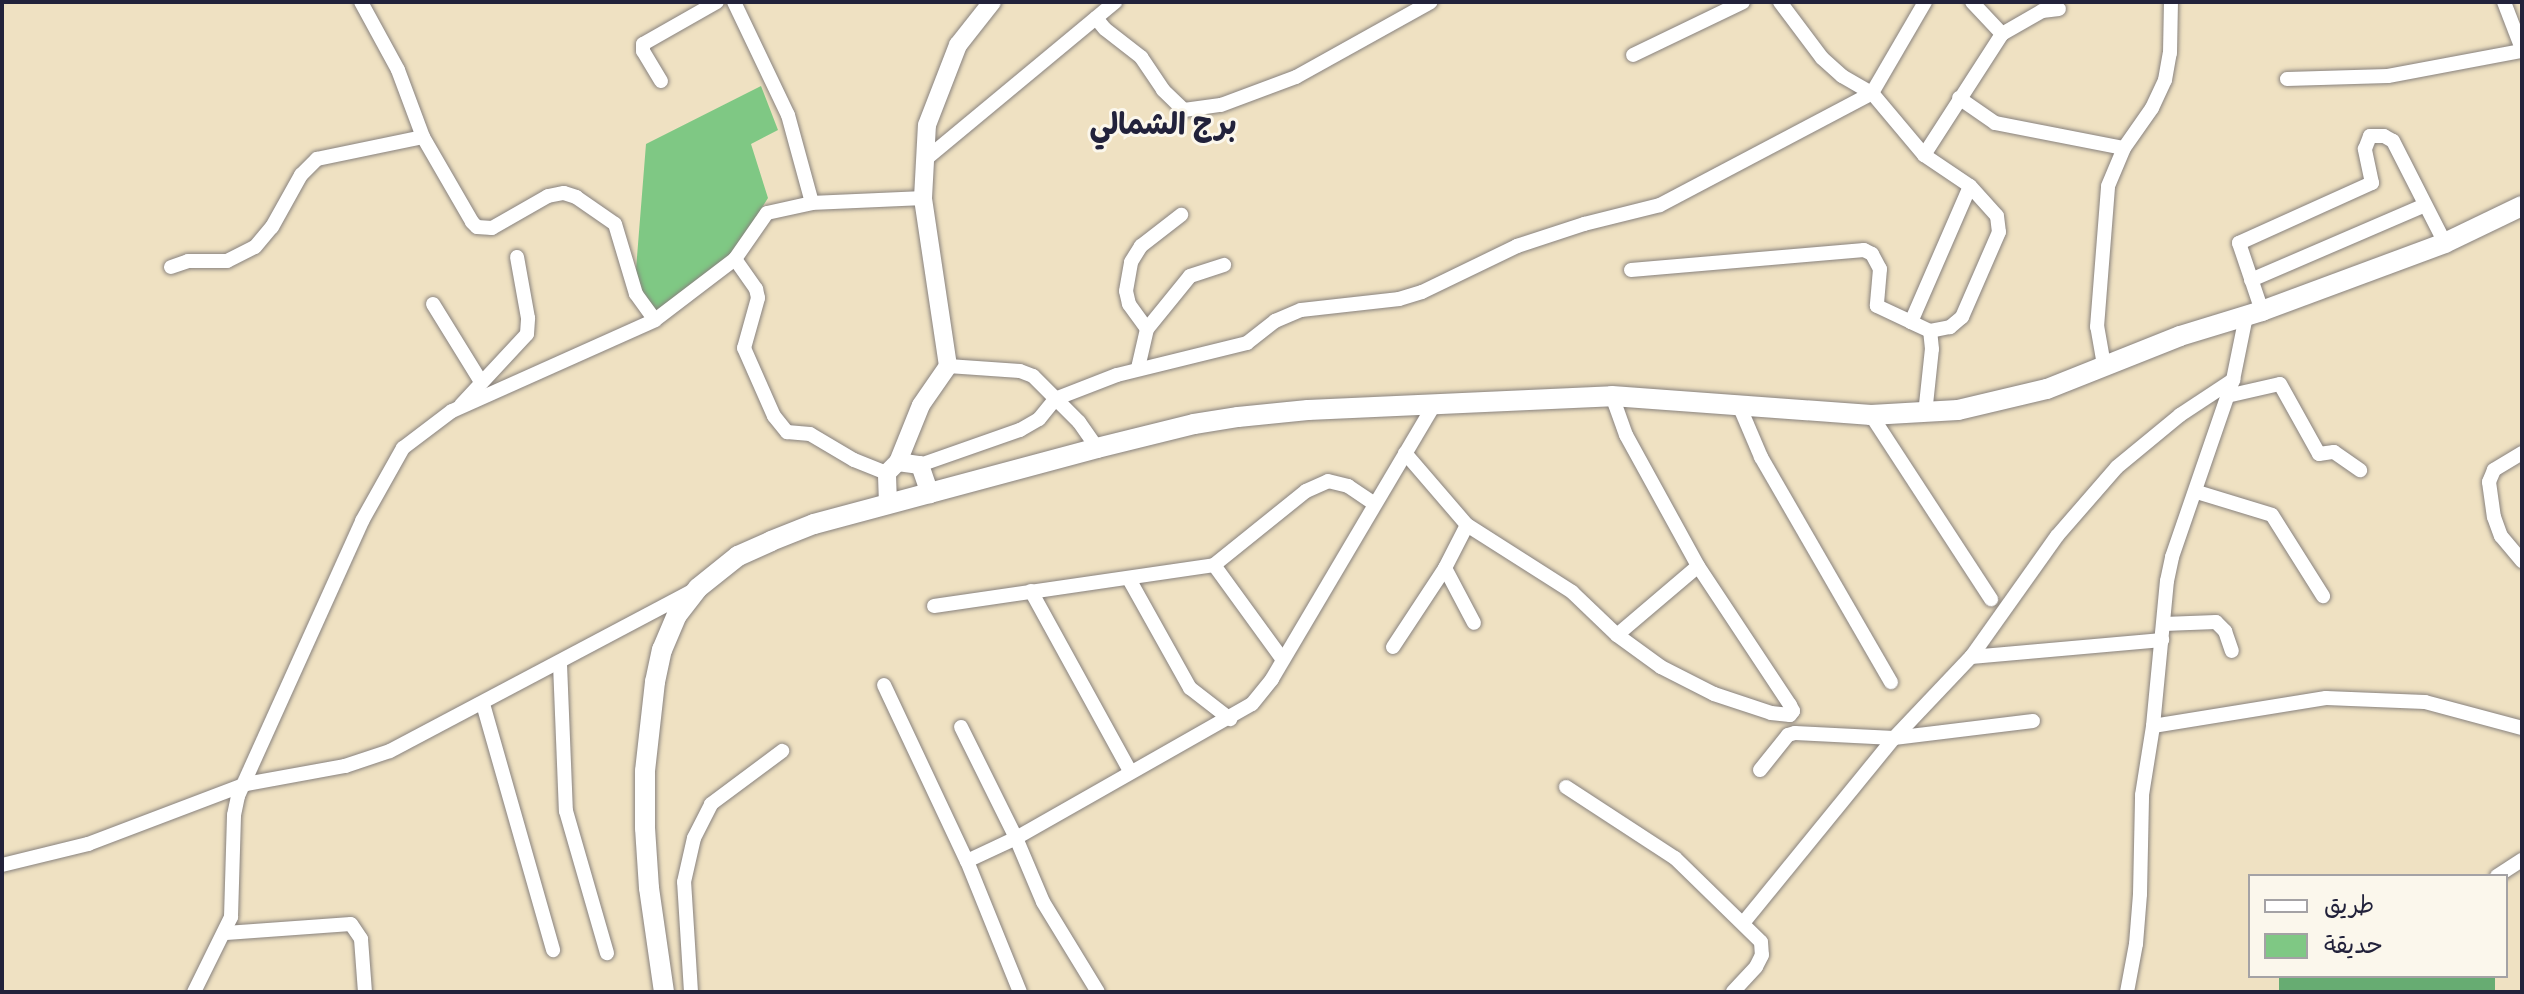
<!DOCTYPE html>
<html>
<head>
<meta charset="utf-8">
<style>
  body { margin:0 }
  #map { position:relative; width:2524px; height:994px; overflow:hidden; background:#efe1c2; font-family:"Patrick Hand","Playpen Sans Arabic",sans-serif }
  div>[style] { position:absolute }
  [style*='--x'] { left:calc(var(--x)*1px); top:calc(var(--y)*1px); width:calc(var(--w)*1px); rotate:calc(var(--a)*1deg) }
  .green>* { inset:0; background:#7fc884 }
  .forest>* { inset:0; background:#67ac72; transform-origin:0 0 }
  .roads { filter:drop-shadow(0 0 2px #88827e) drop-shadow(0 0 2px #88827e) }
  .street>* { height:14px; margin:-7px; padding:0 7px; transform-origin:7px; border-radius:7px; background:#fff }
  .secondary>* { height:18px; margin:-9px; padding:0 9px; transform-origin:9px; border-radius:9px; background:#fff }
  .primary>* { height:20px; margin:-10px; padding:0 10px; transform-origin:10px; border-radius:10px; background:#fff }
  span { translate:-50% -50%; white-space:nowrap; text-align:center; line-height:1.15; -webkit-text-stroke:6px #fbf7ec; paint-order:stroke }
  .district-label { font-size:30px; color:#22223b; font-weight:700 }
  .frame { position:absolute; inset:0; border:4px solid #22223b; pointer-events:none }
  .legend { position:absolute; left:2248px; top:874px; width:260px; height:104px; box-sizing:border-box; background:#fbf7ec; border:2px solid #a4a2a5; margin:0; padding:10px 14px; list-style:none; font-size:24px; color:#22223b }
  .legend li { display:flex; align-items:center; gap:16px; height:40px }
  .legend b { width:40px; border:2px solid #a4a2a5 }
</style>
</head>
<body>
<div id="map">
  <div class="green">
    <i style="clip-path:polygon(761px 86px,778px 130px,751px 144px,768px 198px,733px 254px,657px 313px,635px 282px,646px 144px)"></i>
  </div>
  <div class="forest">
    <i style="left:2279px;top:976px;width:216px;height:25px"></i>
  </div>
  <div class="roads">
    <div class="street">
      <i style="--x:361;--y:2;--w:77;--a:61.4"></i>
      <i style="--x:398;--y:70;--w:72;--a:69.5"></i>
      <i style="--x:423;--y:137;--w:98;--a:60"></i>
      <i style="--x:472;--y:222;--w:7;--a:45"></i>
      <i style="--x:477;--y:227;--w:15;--a:4"></i>
      <i style="--x:492;--y:228;--w:64;--a:-29.7"></i>
      <i style="--x:548;--y:196;--w:16;--a:-11"></i>
      <i style="--x:564;--y:193;--w:13;--a:18"></i>
      <i style="--x:576;--y:197;--w:47;--a:34.7"></i>
      <i style="--x:615;--y:224;--w:73;--a:73.3"></i>
      <i style="--x:636;--y:294;--w:32;--a:54"></i>
      <i style="--x:734;--y:2;--w:125;--a:64.5"></i>
      <i style="--x:788;--y:115;--w:91;--a:74.7"></i>
      <i style="--x:1780;--y:2;--w:70;--a:53.1"></i>
      <i style="--x:1822;--y:58;--w:27;--a:42"></i>
      <i style="--x:1842;--y:76;--w:34;--a:30"></i>
      <i style="--x:1872;--y:93;--w:81;--a:50"></i>
      <i style="--x:1924;--y:155;--w:55;--a:34"></i>
      <i style="--x:1970;--y:186;--w:40;--a:48"></i>
      <i style="--x:1997;--y:216;--w:16;--a:83"></i>
      <i style="--x:1999;--y:232;--w:93;--a:113.5"></i>
      <i style="--x:1962;--y:317;--w:16;--a:140"></i>
      <i style="--x:1950;--y:327;--w:20;--a:169"></i>
      <i style="--x:1972;--y:2;--w:44;--a:46.8"></i>
      <i style="--x:2504;--y:2;--w:50;--a:69"></i>
      <i style="--x:1096;--y:18;--w:14;--a:51"></i>
      <i style="--x:1105;--y:29;--w:46;--a:37.9"></i>
      <i style="--x:1141;--y:57;--w:40;--a:56"></i>
      <i style="--x:1163;--y:90;--w:29;--a:44"></i>
      <i style="--x:1184;--y:110;--w:37;--a:-8"></i>
      <i style="--x:1221;--y:105;--w:80;--a:-20.5"></i>
      <i style="--x:1296;--y:77;--w:154;--a:-29.1"></i>
      <i style="--x:1633;--y:55;--w:122;--a:-25.7"></i>
      <i style="--x:2287;--y:79;--w:101;--a:-1.7"></i>
      <i style="--x:2388;--y:76;--w:136;--a:-10.6"></i>
      <i style="--x:661;--y:81;--w:35;--a:-121"></i>
      <i style="--x:643;--y:51;--w:7;--a:-90"></i>
      <i style="--x:643;--y:44;--w:85;--a:-29.6"></i>
      <i style="--x:1959;--y:98;--w:44;--a:34.8"></i>
      <i style="--x:1995;--y:123;--w:131;--a:11"></i>
      <i style="--x:1924;--y:155;--w:144;--a:-57.2"></i>
      <i style="--x:2002;--y:34;--w:46;--a:-29.9"></i>
      <i style="--x:2042;--y:11;--w:17;--a:-7"></i>
      <i style="--x:926;--y:159;--w:246;--a:-39.7"></i>
      <i style="--x:735;--y:259;--w:37;--a:55"></i>
      <i style="--x:756;--y:289;--w:9;--a:77"></i>
      <i style="--x:758;--y:298;--w:52;--a:105.6"></i>
      <i style="--x:744;--y:348;--w:74;--a:66.2"></i>
      <i style="--x:774;--y:416;--w:21;--a:51"></i>
      <i style="--x:787;--y:432;--w:23;--a:5"></i>
      <i style="--x:810;--y:434;--w:51;--a:30.6"></i>
      <i style="--x:854;--y:460;--w:35;--a:22"></i>
      <i style="--x:171;--y:267;--w:18;--a:-19"></i>
      <i style="--x:188;--y:261;--w:39;--a:0"></i>
      <i style="--x:227;--y:261;--w:31;--a:-27"></i>
      <i style="--x:255;--y:247;--w:26;--a:-50"></i>
      <i style="--x:272;--y:227;--w:60;--a:-60.9"></i>
      <i style="--x:301;--y:175;--w:23;--a:-45"></i>
      <i style="--x:317;--y:159;--w:108;--a:-11.7"></i>
      <i style="--x:1631;--y:270;--w:234;--a:-4.9"></i>
      <i style="--x:1864;--y:250;--w:9;--a:27"></i>
      <i style="--x:1872;--y:254;--w:17;--a:62"></i>
      <i style="--x:1880;--y:269;--w:37;--a:95"></i>
      <i style="--x:1877;--y:306;--w:38;--a:25"></i>
      <i style="--x:2251;--y:280;--w:189;--a:-23.3"></i>
      <i style="--x:433;--y:304;--w:89;--a:58.3"></i>
      <i style="--x:2262;--y:311;--w:72;--a:-108.7"></i>
      <i style="--x:2239;--y:243;--w:146;--a:-24.3"></i>
      <i style="--x:2372;--y:183;--w:35;--a:-102"></i>
      <i style="--x:2365;--y:149;--w:14;--a:-69"></i>
      <i style="--x:2370;--y:136;--w:14;--a:0"></i>
      <i style="--x:2384;--y:136;--w:10;--a:29"></i>
      <i style="--x:2393;--y:141;--w:114;--a:63"></i>
      <i style="--x:1147;--y:329;--w:31;--a:-126"></i>
      <i style="--x:1129;--y:304;--w:13;--a:-103"></i>
      <i style="--x:1126;--y:291;--w:29;--a:-80"></i>
      <i style="--x:1131;--y:262;--w:19;--a:-58"></i>
      <i style="--x:1141;--y:246;--w:51;--a:-37.8"></i>
      <i style="--x:2104;--y:365;--w:39;--a:-100"></i>
      <i style="--x:2097;--y:327;--w:141;--a:-85.5"></i>
      <i style="--x:2108;--y:186;--w:41;--a:-67.2"></i>
      <i style="--x:2124;--y:148;--w:49;--a:-55"></i>
      <i style="--x:2152;--y:108;--w:31;--a:-65"></i>
      <i style="--x:2165;--y:80;--w:27;--a:-80"></i>
      <i style="--x:2170;--y:53;--w:51;--a:-88.9"></i>
      <i style="--x:948;--y:366;--w:72;--a:4"></i>
      <i style="--x:1020;--y:371;--w:14;--a:21"></i>
      <i style="--x:1033;--y:376;--w:65;--a:45"></i>
      <i style="--x:1079;--y:422;--w:32;--a:55"></i>
      <i style="--x:1138;--y:368;--w:40;--a:-77"></i>
      <i style="--x:1147;--y:329;--w:68;--a:-50.9"></i>
      <i style="--x:1190;--y:276;--w:36;--a:-18"></i>
      <i style="--x:2227;--y:396;--w:54;--a:-12.8"></i>
      <i style="--x:2280;--y:384;--w:80;--a:60.9"></i>
      <i style="--x:2319;--y:454;--w:15;--a:-8"></i>
      <i style="--x:2334;--y:452;--w:32;--a:35"></i>
      <i style="--x:1738;--y:403;--w:59;--a:66.9"></i>
      <i style="--x:1761;--y:457;--w:260;--a:60"></i>
      <i style="--x:461;--y:405;--w:97;--a:-47.1"></i>
      <i style="--x:527;--y:334;--w:16;--a:-86"></i>
      <i style="--x:528;--y:318;--w:62;--a:-100.2"></i>
      <i style="--x:1925;--y:414;--w:65;--a:-83.9"></i>
      <i style="--x:1932;--y:349;--w:18;--a:-96"></i>
      <i style="--x:1930;--y:331;--w:21;--a:-155"></i>
      <i style="--x:1911;--y:322;--w:148;--a:-66.5"></i>
      <i style="--x:1871;--y:415;--w:220;--a:56.9"></i>
      <i style="--x:2522;--y:453;--w:33;--a:149"></i>
      <i style="--x:2494;--y:470;--w:13;--a:113"></i>
      <i style="--x:2489;--y:482;--w:35;--a:82"></i>
      <i style="--x:2494;--y:517;--w:20;--a:70"></i>
      <i style="--x:2501;--y:536;--w:33;--a:50"></i>
      <i style="--x:920;--y:465;--w:106;--a:-19.3"></i>
      <i style="--x:1020;--y:430;--w:22;--a:-30"></i>
      <i style="--x:1039;--y:419;--w:26;--a:-51"></i>
      <i style="--x:1055;--y:399;--w:66;--a:-21.2"></i>
      <i style="--x:1117;--y:375;--w:134;--a:-13.8"></i>
      <i style="--x:1247;--y:343;--w:36;--a:-38"></i>
      <i style="--x:1275;--y:321;--w:28;--a:-23"></i>
      <i style="--x:1301;--y:310;--w:99;--a:-6.4"></i>
      <i style="--x:1399;--y:299;--w:24;--a:-17"></i>
      <i style="--x:1422;--y:292;--w:106;--a:-25.8"></i>
      <i style="--x:1517;--y:246;--w:71;--a:-18.2"></i>
      <i style="--x:1584;--y:224;--w:78;--a:-14"></i>
      <i style="--x:1660;--y:205;--w:240;--a:-27.8"></i>
      <i style="--x:1872;--y:93;--w:105;--a:-59.8"></i>
      <i style="--x:2197;--y:492;--w:78;--a:17"></i>
      <i style="--x:2272;--y:515;--w:96;--a:57.8"></i>
      <i style="--x:1467;--y:525;--w:125;--a:32.5"></i>
      <i style="--x:1572;--y:592;--w:62;--a:43.7"></i>
      <i style="--x:1617;--y:635;--w:54;--a:36"></i>
      <i style="--x:1661;--y:667;--w:59;--a:27"></i>
      <i style="--x:1714;--y:694;--w:60;--a:18.4"></i>
      <i style="--x:1771;--y:713;--w:19;--a:6"></i>
      <i style="--x:1790;--y:715;--w:5;--a:-53"></i>
      <i style="--x:1793;--y:711;--w:7;--a:-117"></i>
      <i style="--x:1790;--y:705;--w:167;--a:-123.5"></i>
      <i style="--x:1698;--y:566;--w:149;--a:-118.8"></i>
      <i style="--x:1626;--y:435;--w:41;--a:-109.7"></i>
      <i style="--x:1214;--y:565;--w:117;--a:54"></i>
      <i style="--x:1445;--y:568;--w:62;--a:62.2"></i>
      <i style="--x:1129;--y:579;--w:125;--a:60.8"></i>
      <i style="--x:1190;--y:688;--w:51;--a:37.8"></i>
      <i style="--x:1031;--y:591;--w:205;--a:61.2"></i>
      <i style="--x:934;--y:606;--w:283;--a:-8.3"></i>
      <i style="--x:1214;--y:565;--w:118;--a:-38.8"></i>
      <i style="--x:1306;--y:491;--w:24;--a:-24"></i>
      <i style="--x:1328;--y:481;--w:21;--a:14"></i>
      <i style="--x:1348;--y:486;--w:32;--a:34"></i>
      <i style="--x:2164;--y:624;--w:52;--a:-2.2"></i>
      <i style="--x:2216;--y:622;--w:13;--a:45"></i>
      <i style="--x:2225;--y:631;--w:21;--a:71"></i>
      <i style="--x:1617;--y:635;--w:106;--a:-40.4"></i>
      <i style="--x:1393;--y:647;--w:95;--a:-56.6"></i>
      <i style="--x:1445;--y:568;--w:48;--a:-62.9"></i>
      <i style="--x:1467;--y:525;--w:95;--a:-130.7"></i>
      <i style="--x:1971;--y:657;--w:192;--a:-5.1"></i>
      <i style="--x:560;--y:664;--w:147;--a:87.7"></i>
      <i style="--x:566;--y:811;--w:148;--a:73.9"></i>
      <i style="--x:884;--y:685;--w:195;--a:64.8"></i>
      <i style="--x:967;--y:861;--w:54;--a:-25.1"></i>
      <i style="--x:1016;--y:838;--w:271;--a:-29.6"></i>
      <i style="--x:1252;--y:704;--w:32;--a:-51"></i>
      <i style="--x:1272;--y:679;--w:321;--a:-59.4"></i>
      <i style="--x:483;--y:704;--w:256;--a:74.1"></i>
      <i style="--x:2153;--y:726;--w:175;--a:-9.2"></i>
      <i style="--x:2326;--y:698;--w:99;--a:2.3"></i>
      <i style="--x:2425;--y:702;--w:100;--a:15"></i>
      <i style="--x:961;--y:727;--w:124;--a:63.6"></i>
      <i style="--x:1016;--y:838;--w:69;--a:67.1"></i>
      <i style="--x:1043;--y:902;--w:105;--a:58.6"></i>
      <i style="--x:1760;--y:770;--w:45;--a:-51.3"></i>
      <i style="--x:1788;--y:735;--w:7;--a:-16"></i>
      <i style="--x:1795;--y:733;--w:99;--a:2.9"></i>
      <i style="--x:1894;--y:738;--w:140;--a:-7"></i>
      <i style="--x:1566;--y:787;--w:130;--a:33.1"></i>
      <i style="--x:1675;--y:858;--w:120;--a:44.3"></i>
      <i style="--x:1761;--y:942;--w:13;--a:86"></i>
      <i style="--x:1762;--y:955;--w:13;--a:117"></i>
      <i style="--x:1756;--y:967;--w:34;--a:133"></i>
      <i style="--x:967;--y:861;--w:141;--a:68"></i>
      <i style="--x:2;--y:865;--w:89;--a:-13.7"></i>
      <i style="--x:88;--y:844;--w:169;--a:-20.8"></i>
      <i style="--x:246;--y:784;--w:101;--a:-10.3"></i>
      <i style="--x:345;--y:766;--w:47;--a:-18.4"></i>
      <i style="--x:390;--y:751;--w:342;--a:-27.9"></i>
      <i style="--x:2497;--y:876;--w:30;--a:-33"></i>
      <i style="--x:1744;--y:922;--w:237;--a:-50.8"></i>
      <i style="--x:1894;--y:738;--w:112;--a:-46.5"></i>
      <i style="--x:1971;--y:657;--w:148;--a:-54.6"></i>
      <i style="--x:2057;--y:536;--w:91;--a:-49"></i>
      <i style="--x:2117;--y:467;--w:82;--a:-39.5"></i>
      <i style="--x:2180;--y:415;--w:64;--a:-33.4"></i>
      <i style="--x:226;--y:933;--w:125;--a:-4.1"></i>
      <i style="--x:351;--y:924;--w:18;--a:56"></i>
      <i style="--x:361;--y:939;--w:53;--a:85.7"></i>
      <i style="--x:194;--y:992;--w:84;--a:-63.7"></i>
      <i style="--x:231;--y:917;--w:102;--a:-88.3"></i>
      <i style="--x:234;--y:815;--w:19;--a:-78"></i>
      <i style="--x:238;--y:796;--w:302;--a:-65.7"></i>
      <i style="--x:362;--y:521;--w:84;--a:-60.7"></i>
      <i style="--x:403;--y:448;--w:61;--a:-37.1"></i>
      <i style="--x:452;--y:411;--w:222;--a:-24.1"></i>
      <i style="--x:655;--y:320;--w:101;--a:-37.3"></i>
      <i style="--x:735;--y:259;--w:56;--a:-55.2"></i>
      <i style="--x:767;--y:213;--w:46;--a:-12.5"></i>
      <i style="--x:812;--y:203;--w:111;--a:-2.6"></i>
      <i style="--x:691;--y:992;--w:110;--a:-93.6"></i>
      <i style="--x:684;--y:882;--w:45;--a:-77.2"></i>
      <i style="--x:694;--y:838;--w:38;--a:-63"></i>
      <i style="--x:711;--y:804;--w:89;--a:-36.7"></i>
      <i style="--x:2127;--y:992;--w:49;--a:-79.4"></i>
      <i style="--x:2136;--y:944;--w:50;--a:-85.4"></i>
      <i style="--x:2140;--y:894;--w:99;--a:-88.8"></i>
      <i style="--x:2142;--y:795;--w:70;--a:-80.9"></i>
      <i style="--x:2153;--y:726;--w:146;--a:-84.5"></i>
      <i style="--x:2167;--y:581;--w:25;--a:-78"></i>
      <i style="--x:2172;--y:557;--w:187;--a:-71"></i>
      <i style="--x:2233;--y:380;--w:65;--a:-78.5"></i>
    </div>
    <div class="secondary">
      <i style="--x:898;--y:462;--w:22;--a:8"></i>
      <i style="--x:920;--y:465;--w:31;--a:71"></i>
      <i style="--x:888;--y:504;--w:31;--a:-92"></i>
      <i style="--x:887;--y:473;--w:16;--a:-45"></i>
      <i style="--x:898;--y:462;--w:61;--a:-68"></i>
      <i style="--x:921;--y:405;--w:47;--a:-55.3"></i>
      <i style="--x:948;--y:366;--w:170;--a:-98.5"></i>
      <i style="--x:923;--y:198;--w:73;--a:-86.9"></i>
      <i style="--x:927;--y:125;--w:86;--a:-68.8"></i>
      <i style="--x:958;--y:45;--w:55;--a:-51.7"></i>
    </div>
    <div class="primary">
      <i style="--x:664;--y:992;--w:105;--a:-98.2"></i>
      <i style="--x:649;--y:888;--w:60;--a:-93.8"></i>
      <i style="--x:645;--y:828;--w:57;--a:-90"></i>
      <i style="--x:645;--y:771;--w:90;--a:-83.6"></i>
      <i style="--x:655;--y:682;--w:33;--a:-78"></i>
      <i style="--x:662;--y:650;--w:38;--a:-67"></i>
      <i style="--x:677;--y:615;--w:34;--a:-52"></i>
      <i style="--x:698;--y:588;--w:51;--a:-38.7"></i>
      <i style="--x:738;--y:556;--w:36;--a:-24"></i>
      <i style="--x:771;--y:541;--w:46;--a:-21.6"></i>
      <i style="--x:814;--y:524;--w:293;--a:-15"></i>
      <i style="--x:1097;--y:448;--w:100;--a:-13.9"></i>
      <i style="--x:1194;--y:424;--w:45;--a:-9"></i>
      <i style="--x:1238;--y:417;--w:70;--a:-5.7"></i>
      <i style="--x:1308;--y:410;--w:304;--a:-2.6"></i>
      <i style="--x:1612;--y:396;--w:260;--a:4.2"></i>
      <i style="--x:1871;--y:415;--w:87;--a:-3.3"></i>
      <i style="--x:1958;--y:410;--w:91;--a:-13.3"></i>
      <i style="--x:2047;--y:389;--w:143;--a:-21.7"></i>
      <i style="--x:2180;--y:336;--w:86;--a:-17"></i>
      <i style="--x:2262;--y:311;--w:195;--a:-20.4"></i>
      <i style="--x:2445;--y:243;--w:85;--a:-25.7"></i>
    </div>
  </div>
  <div class="district-label">
    <span style="left:1163px;top:123px">برج الشمالي</span>
  </div>
  <div class="frame"></div>
  <ul class="legend">
  <li><b style="height:10px;background:#fff"></b>طريق</li>
  <li><b style="height:22px;background:#7fc884"></b>حديقة</li>
  </ul>
</div>
</body>
</html>
